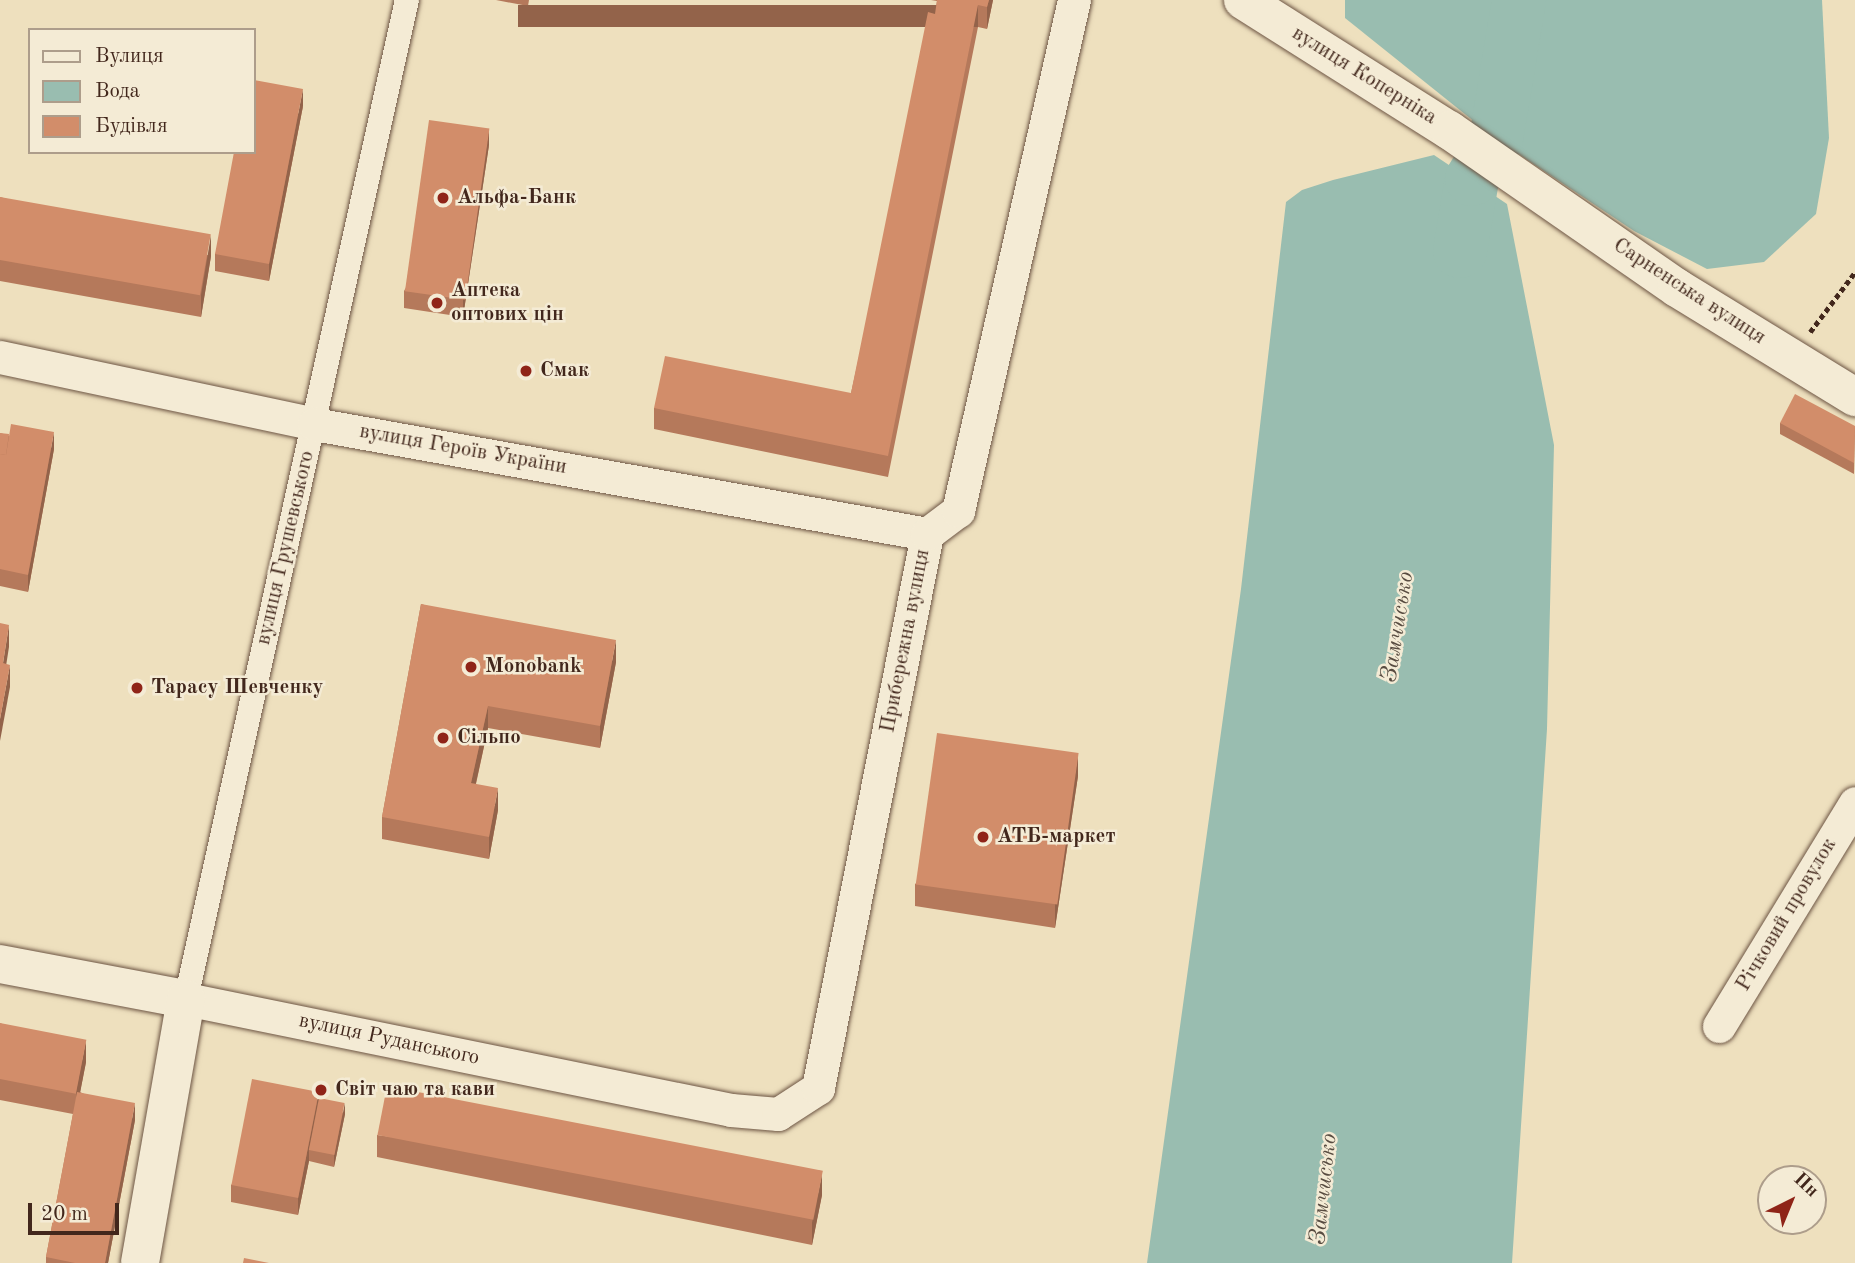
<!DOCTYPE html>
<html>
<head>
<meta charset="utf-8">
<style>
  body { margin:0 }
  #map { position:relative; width:1855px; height:1263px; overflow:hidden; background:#eee0be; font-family:"Old Standard TT",serif }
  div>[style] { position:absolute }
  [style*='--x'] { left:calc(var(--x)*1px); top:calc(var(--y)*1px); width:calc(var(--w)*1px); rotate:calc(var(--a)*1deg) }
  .water>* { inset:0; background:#99bdb0 }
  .river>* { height:54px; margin:-27px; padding:0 27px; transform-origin:27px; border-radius:27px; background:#99bdb0 }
  .path>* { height:4.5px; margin-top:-2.25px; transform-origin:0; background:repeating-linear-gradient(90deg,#42271c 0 5px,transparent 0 8.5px) }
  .roads { filter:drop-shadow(0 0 2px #6d5544) drop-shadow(0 0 2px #6d5544) }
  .pedestrian>* { height:24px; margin:-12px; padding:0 12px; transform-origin:12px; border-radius:12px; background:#f4ebd5 }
  .minor>* { height:33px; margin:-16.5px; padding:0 16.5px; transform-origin:16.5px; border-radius:16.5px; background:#f4ebd5 }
  .tertiary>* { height:38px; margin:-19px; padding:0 19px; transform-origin:19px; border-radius:19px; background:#f4ebd5 }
  .secondary>* { height:38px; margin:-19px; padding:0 19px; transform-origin:19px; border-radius:19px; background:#f4ebd5 }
  .wall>* { inset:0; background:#b5795b }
  .shaded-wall>* { inset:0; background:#93634a; transform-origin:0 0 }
  .building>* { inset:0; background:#d28d6a; transform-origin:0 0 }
  .dots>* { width:19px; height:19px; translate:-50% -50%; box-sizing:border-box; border:4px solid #f4ebd5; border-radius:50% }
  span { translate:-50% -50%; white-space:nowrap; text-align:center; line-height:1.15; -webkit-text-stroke:5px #f4ebd5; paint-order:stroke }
  .street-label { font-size:21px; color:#42271c }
  .poi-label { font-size:21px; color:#42271c; font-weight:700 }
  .left { translate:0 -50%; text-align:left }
  .water-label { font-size:23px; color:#584c41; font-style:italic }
  .legend { position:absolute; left:28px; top:28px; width:228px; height:126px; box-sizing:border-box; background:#f4ebd5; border:2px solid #ad9d8b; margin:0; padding:9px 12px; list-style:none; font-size:21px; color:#42271c }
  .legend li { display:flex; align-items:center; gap:14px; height:35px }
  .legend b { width:35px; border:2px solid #ad9d8b }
  .north { position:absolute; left:1757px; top:1165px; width:70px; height:70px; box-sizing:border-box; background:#f4ebd5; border:2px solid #ad9d8b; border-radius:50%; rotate:43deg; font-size:19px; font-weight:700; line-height:28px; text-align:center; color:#42271c }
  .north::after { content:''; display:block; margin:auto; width:24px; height:32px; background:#8f2418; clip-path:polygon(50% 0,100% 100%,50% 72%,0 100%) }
  .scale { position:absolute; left:28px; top:1203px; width:91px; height:32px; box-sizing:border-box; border:4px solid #42271c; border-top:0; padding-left:9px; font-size:21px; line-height:24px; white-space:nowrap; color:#42271c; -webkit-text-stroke:5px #f4ebd5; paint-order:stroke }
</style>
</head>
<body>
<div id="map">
  <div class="water">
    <i style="clip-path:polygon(1345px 0,1822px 0,1829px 138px,1816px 214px,1764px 262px,1707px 269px,1634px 231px,1496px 139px,1345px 18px)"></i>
    <i style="clip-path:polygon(1434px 155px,1507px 204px,1554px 445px,1547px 729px,1512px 1263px,1147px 1263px,1241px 589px,1286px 202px,1302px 190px,1333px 180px)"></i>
  </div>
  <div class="river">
    <i style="--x:1460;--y:251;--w:73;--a:-80.5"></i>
    <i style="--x:1472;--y:179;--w:47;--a:-59"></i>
    <i style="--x:1496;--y:139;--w:141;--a:-80.6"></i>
  </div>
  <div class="path">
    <i style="--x:1810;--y:332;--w:75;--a:-53.1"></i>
  </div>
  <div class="roads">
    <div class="pedestrian">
      <i style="--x:186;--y:999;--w:1023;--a:-77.53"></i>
    </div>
    <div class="minor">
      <i style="--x:0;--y:357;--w:321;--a:12"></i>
      <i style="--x:314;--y:424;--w:623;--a:10.17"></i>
      <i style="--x:186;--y:999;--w:556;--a:11.51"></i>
      <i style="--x:731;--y:1110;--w:47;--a:4.9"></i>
      <i style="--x:778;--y:1114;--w:48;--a:-33"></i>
      <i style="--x:818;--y:1088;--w:565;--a:-78.87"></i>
      <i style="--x:927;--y:534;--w:39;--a:-37"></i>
      <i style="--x:958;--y:511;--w:524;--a:-77.21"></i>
      <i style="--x:1719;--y:1026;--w:261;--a:-58.6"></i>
    </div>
    <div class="tertiary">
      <i style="--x:0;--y:964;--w:189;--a:10.7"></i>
      <i style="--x:186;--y:999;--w:268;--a:99.9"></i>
    </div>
    <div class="secondary">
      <i style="--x:1243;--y:0;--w:244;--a:32.3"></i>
      <i style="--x:1449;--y:130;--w:277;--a:34.7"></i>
      <i style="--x:1677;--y:288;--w:209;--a:31.5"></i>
    </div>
  </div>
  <div class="wall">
    <i style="clip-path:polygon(496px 0,529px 0,528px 6px)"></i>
    <i style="clip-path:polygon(931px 0,993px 0,987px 29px,978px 27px,888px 477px,654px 429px,654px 408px,851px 393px,935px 14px,937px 1px)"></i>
    <i style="clip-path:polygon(303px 106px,269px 281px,215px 271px,215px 254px)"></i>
    <i style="clip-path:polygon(489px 145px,463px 317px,404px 308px,404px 291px)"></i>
    <i style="clip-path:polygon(0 197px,211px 256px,201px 317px,0 281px)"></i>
    <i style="clip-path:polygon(1780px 423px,1855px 426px,1854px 474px,1780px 434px)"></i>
    <i style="clip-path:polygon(0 433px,54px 449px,28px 592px,0 586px)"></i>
    <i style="clip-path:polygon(421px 604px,616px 662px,600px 748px,488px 728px,476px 784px,498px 810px,489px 859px,382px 839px,382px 817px)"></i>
    <i style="clip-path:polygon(1078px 776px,1055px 928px,915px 906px,915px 884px)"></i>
    <i style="clip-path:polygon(0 1023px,86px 1062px,80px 1092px,135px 1120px,108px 1263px,46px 1263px,46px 1257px,73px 1114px,0 1100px)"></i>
    <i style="clip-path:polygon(319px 1098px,345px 1114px,334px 1167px,309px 1161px,298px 1215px,231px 1202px,231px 1185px)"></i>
    <i style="clip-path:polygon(377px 1135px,822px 1195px,812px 1245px,377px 1157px)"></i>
  </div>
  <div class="shaded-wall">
    <i style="clip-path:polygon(989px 0,993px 0,987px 29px,987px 7px)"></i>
    <i style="left:978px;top:5px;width:22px;height:460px;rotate:90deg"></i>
    <i style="clip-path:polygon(303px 89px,303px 106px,269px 281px,269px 264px)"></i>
    <i style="clip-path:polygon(489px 128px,489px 145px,463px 317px,463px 300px)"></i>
    <i style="clip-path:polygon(211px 235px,211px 256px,201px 317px,201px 295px)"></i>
    <i style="clip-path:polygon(54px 432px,54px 449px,28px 592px,28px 575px)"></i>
    <i style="clip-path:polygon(9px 625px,9px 647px,3px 685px,3px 663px)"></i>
    <i style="clip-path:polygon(616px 640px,616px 662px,600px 748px,600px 726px)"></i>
    <i style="clip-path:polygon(10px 665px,10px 687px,0 741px,0 719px)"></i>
    <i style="clip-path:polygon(488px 706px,488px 728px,471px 805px,471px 783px)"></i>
    <i style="clip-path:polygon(1078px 754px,1078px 776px,1055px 928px,1055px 906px)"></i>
    <i style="clip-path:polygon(498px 788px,498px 810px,489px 859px,489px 837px)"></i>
    <i style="clip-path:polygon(86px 1040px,86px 1062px,76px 1114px,76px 1092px)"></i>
    <i style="clip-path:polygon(319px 1092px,319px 1109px,309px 1150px,309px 1161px,298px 1215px,298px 1198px)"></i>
    <i style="clip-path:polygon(135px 1103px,135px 1120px,108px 1263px,105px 1263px)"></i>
    <i style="clip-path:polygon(345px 1103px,345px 1114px,334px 1167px,334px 1155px)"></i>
    <i style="clip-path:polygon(822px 1174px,822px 1195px,812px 1245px,812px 1223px)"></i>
  </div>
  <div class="building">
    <i style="clip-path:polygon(937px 0,989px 0,987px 7px,978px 5px,888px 456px,654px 408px,665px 356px,851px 393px,928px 12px,935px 14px)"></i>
    <i style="clip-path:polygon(254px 80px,303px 89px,269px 264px,215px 254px,234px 152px,254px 152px)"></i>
    <i style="left:429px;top:120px;width:61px;height:173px;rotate:8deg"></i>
    <i style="left:0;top:197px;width:214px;height:62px;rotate:10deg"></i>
    <i style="clip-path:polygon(1795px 394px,1855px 426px,1854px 463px,1780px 423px)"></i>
    <i style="clip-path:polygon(11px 424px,54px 432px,28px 575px,0 569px,0 454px,6px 455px)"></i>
    <i style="clip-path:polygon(0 433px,9px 434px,6px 455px,0 454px)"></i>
    <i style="clip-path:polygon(421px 604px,616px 640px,600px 726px,488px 706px,471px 783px,498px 788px,489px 837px,382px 817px)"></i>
    <i style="clip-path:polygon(0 623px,9px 625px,3px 663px,10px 665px,0 719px)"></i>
    <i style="left:937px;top:733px;width:143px;height:153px;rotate:8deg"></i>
    <i style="left:0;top:1023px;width:88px;height:55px;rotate:11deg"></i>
    <i style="left:252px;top:1079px;width:68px;height:108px;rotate:11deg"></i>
    <i style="left:387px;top:1086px;width:444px;height:50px;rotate:11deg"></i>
    <i style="clip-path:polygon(77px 1092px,135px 1103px,105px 1263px,75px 1263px,46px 1257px)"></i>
    <i style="left:319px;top:1098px;width:26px;height:53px;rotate:11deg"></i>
    <i style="clip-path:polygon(244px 1258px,269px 1263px,243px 1263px)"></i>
  </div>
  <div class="dots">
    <i style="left:443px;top:198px;background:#8f2418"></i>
    <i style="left:437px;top:303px;background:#8f2418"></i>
    <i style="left:526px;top:371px;background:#8f2418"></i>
    <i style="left:471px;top:667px;background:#8f2418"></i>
    <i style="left:137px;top:688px;background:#8f2418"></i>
    <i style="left:443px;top:738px;background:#8f2418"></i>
    <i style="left:983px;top:837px;background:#8f2418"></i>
    <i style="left:321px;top:1090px;background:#8f2418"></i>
  </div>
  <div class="street-label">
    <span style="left:1364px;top:76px;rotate:32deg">вулиця Коперніка</span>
    <span style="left:1689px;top:292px;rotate:33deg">Сарненська вулиця</span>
    <span style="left:463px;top:450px;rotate:10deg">вулиця Героїв України</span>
    <span style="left:286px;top:548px;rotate:-77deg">вулиця Грушевського</span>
    <span style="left:906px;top:641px;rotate:-79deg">Прибережна вулиця</span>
    <span style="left:1787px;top:915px;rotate:-59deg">Річковий провулок</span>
    <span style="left:389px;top:1040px;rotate:12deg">вулиця Руданського</span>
  </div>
  <div class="poi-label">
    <span class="left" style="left:457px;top:198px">Альфа-Банк</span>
    <span class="left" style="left:451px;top:303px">Аптека<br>оптових цін</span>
    <span class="left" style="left:540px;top:371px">Смак</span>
    <span class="left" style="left:485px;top:667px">Monobank</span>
    <span class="left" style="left:151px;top:688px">Тарасу Шевченку</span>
    <span class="left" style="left:457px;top:738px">Сільпо</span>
    <span class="left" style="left:997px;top:837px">АТБ-маркет</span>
    <span class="left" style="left:335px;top:1090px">Світ чаю та кави</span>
  </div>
  <div class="water-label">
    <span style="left:1398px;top:627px;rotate:-81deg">Замчисько</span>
    <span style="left:1324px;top:1189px;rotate:-84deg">Замчисько</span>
  </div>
  <ul class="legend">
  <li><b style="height:9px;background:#f4ebd5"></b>Вулиця</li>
  <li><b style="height:19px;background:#99bdb0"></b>Вода</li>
  <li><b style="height:19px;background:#d28d6a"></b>Будівля</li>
  </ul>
  <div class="north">Пн</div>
  <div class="scale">20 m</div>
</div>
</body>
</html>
